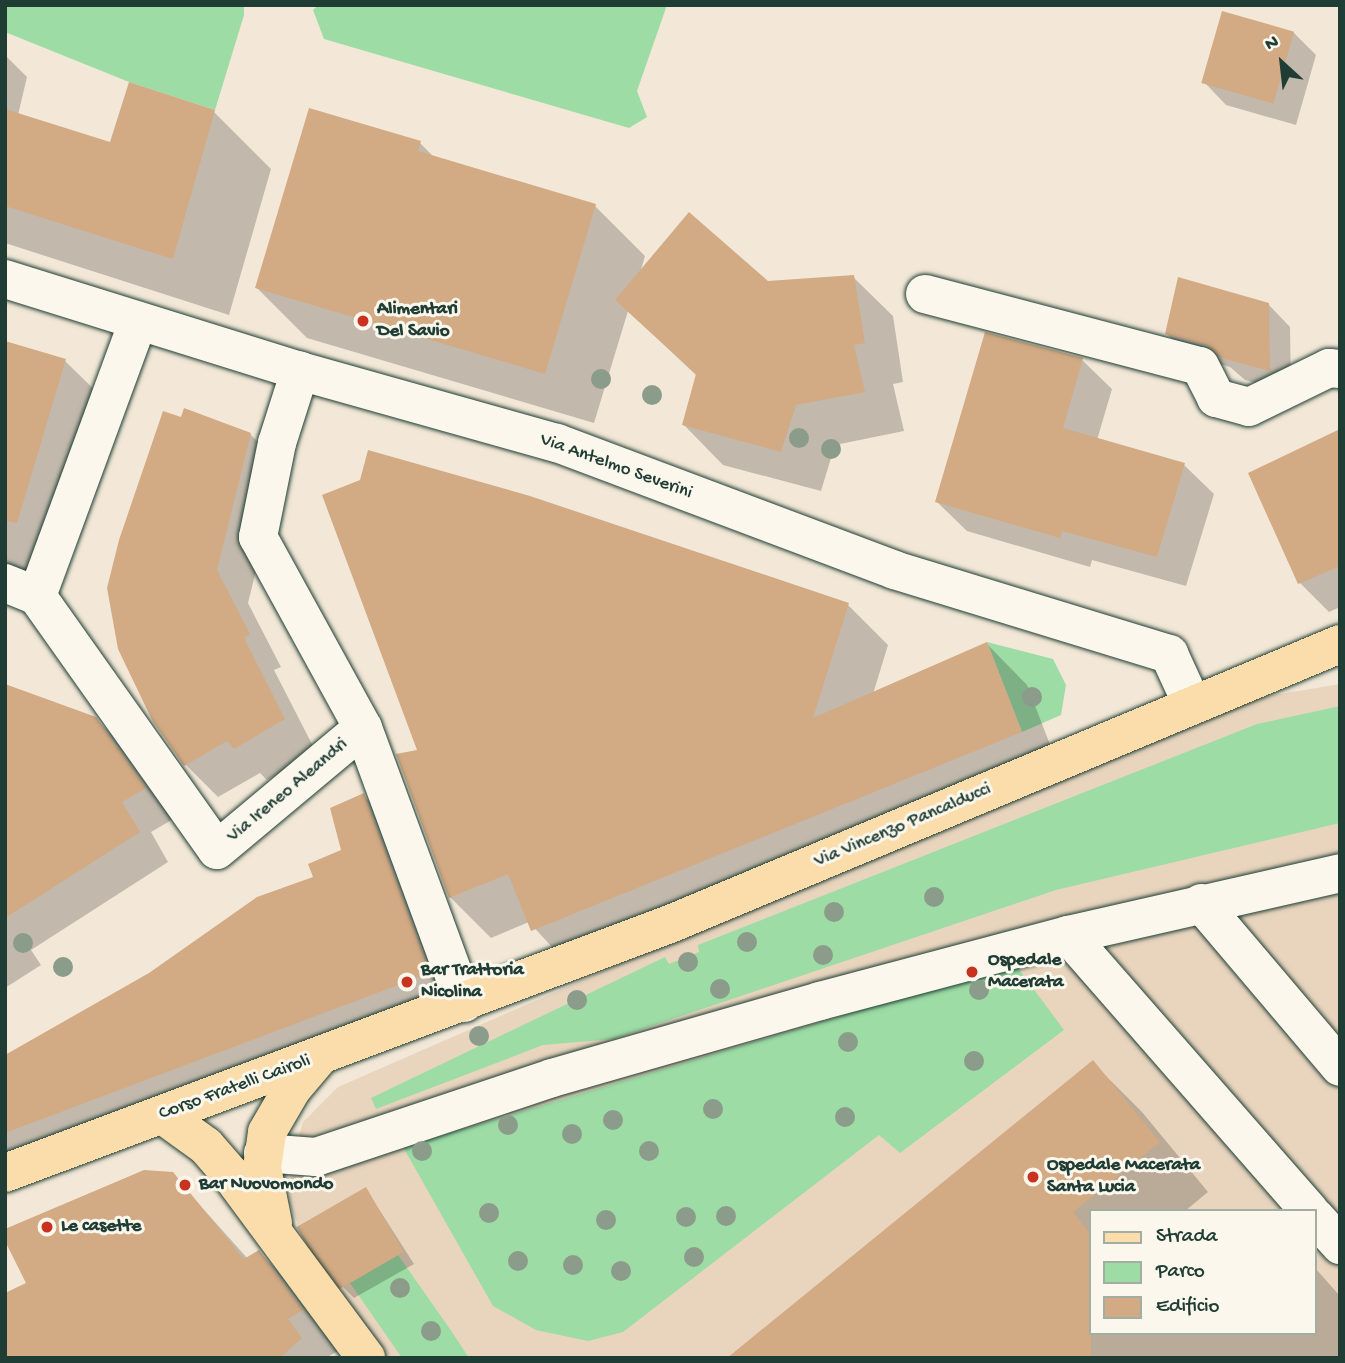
<!DOCTYPE html>
<html>
<head>
<meta charset="utf-8">
<style>
  body { margin:0 }
  #map { position:relative; width:1345px; height:1363px; overflow:hidden; background:#f3e8d7; font-family:"Gochi Hand",sans-serif }
  div>[style] { position:absolute }
  [style*='--x'] { left:calc(var(--x)*1px); top:calc(var(--y)*1px); width:calc(var(--w)*1px); rotate:calc(var(--a)*1deg) }
  .built>* { inset:0; background:#e9d5be }
  .green>* { inset:0; background:#9ddca5 }
  .shadow>* { inset:0; background:#0003 }
  .building>* { inset:0; background:#d2aa84; transform-origin:0 0 }
  .roads { filter:drop-shadow(0 0 2px #1f3d34) drop-shadow(0 0 2px #1f3d34) }
  .minor>* { height:38px; margin:-19px; padding:0 19px; transform-origin:19px; border-radius:19px; background:#fbf7ec }
  .major>* { height:38px; margin:-19px; padding:0 19px; transform-origin:19px; border-radius:19px; background:#faddab }
  .trees>* { width:20px; height:20px; margin:-10px; border-radius:50%; background:#8c9c8a }
  .dots>* { width:19px; height:19px; translate:-50% -50%; box-sizing:border-box; border:4px solid #fbf7ec; border-radius:50% }
  span { translate:-50% -50%; white-space:nowrap; text-align:center; line-height:1.15; -webkit-text-stroke:6px #fbf7ec; paint-order:stroke }
  .poi-label { font-size:19px; color:#1f3d34; font-weight:700 }
  .left { translate:0 -50%; text-align:left }
  .street-label { font-size:19px; color:#1f3d34 }
  .frame { position:absolute; inset:0; border:7px solid #1f3d34; pointer-events:none }
  .legend { position:absolute; left:1089px; top:1209px; width:228px; height:126px; box-sizing:border-box; background:#fbf7ec; border:2px solid #a3ada2; margin:0; padding:9px 12px; list-style:none; font-size:21px; color:#1f3d34 }
  .legend li { display:flex; align-items:center; gap:14px; height:35px }
  .legend b { width:35px; border:2px solid #a3ada2 }
  .north { position:absolute; left:1247px; top:28px; width:70px; height:70px; -webkit-text-stroke:5px #fbf7ec; paint-order:stroke; rotate:333deg; font-size:19px; font-weight:700; line-height:28px; text-align:center; color:#1f3d34 }
  .north::after { content:''; display:block; margin:auto; width:24px; height:32px; background:#1f3d34; clip-path:polygon(50% 0,100% 100%,50% 72%,0 100%) }
</style>
</head>
<body>
<div id="map">
  <div class="built">
    <i style="clip-path:polygon(evenodd,1340px 684px,1340px 1358px,384px 1358px,307px 1246px,289px 1203px,291px 1163px,303px 1122px,338px 1087px,750px 907px,1257px 698px,1340px 684px,1091px 1211px,1315px 1211px,1315px 1333px,1091px 1333px,1091px 1211px)"></i>
  </div>
  <div class="green">
    <i style="clip-path:polygon(5px 5px,244px 5px,244px 15px,215px 110px,129px 82px,5px 32px)"></i>
    <i style="clip-path:polygon(318px 5px,667px 5px,637px 91px,647px 117px,629px 128px,324px 39px,313px 10px)"></i>
    <i style="clip-path:polygon(987px 642px,1053px 659px,1066px 685px,1061px 715px,1022px 732px)"></i>
    <i style="clip-path:polygon(1340px 706px,1340px 823px,1056px 890px,613px 1039px,543px 1045px,376px 1109px,371px 1098px,665px 957px,669px 964px,699px 952px,698px 945px,1257px 724px)"></i>
    <i style="clip-path:polygon(1015px 964px,1064px 1030px,900px 1153px,879px 1135px,623px 1332px,588px 1341px,536px 1330px,493px 1306px,403px 1147px)"></i>
    <i style="clip-path:polygon(398px 1255px,452px 1332px,469px 1358px,402px 1358px,350px 1283px)"></i>
  </div>
  <div class="shadow">
    <i style="clip-path:polygon(1223px 13px,1294px 33px,1316px 55px,1296px 125px,1226px 105px,1204px 82px)"></i>
    <i style="clip-path:polygon(5px 55px,27px 77px,18px 115px,112px 144px,214px 112px,271px 169px,229px 315px,5px 243px)"></i>
    <i style="clip-path:polygon(420px 143px,435px 158px,595px 206px,645px 256px,640px 273px,767px 283px,853px 277px,893px 316px,903px 382px,893px 384px,904px 431px,835px 445px,821px 491px,723px 465px,684px 425px,697px 376px,628px 311px,594px 423px,307px 338px,257px 288px)"></i>
    <i style="clip-path:polygon(1268px 304px,1290px 327px,1291px 392px,1245px 380px,1230px 367px,1189px 356px,1167px 334px)"></i>
    <i style="clip-path:polygon(5px 342px,65px 361px,109px 404px,55px 585px,5px 569px)"></i>
    <i style="clip-path:polygon(1082px 360px,1112px 389px,1097px 440px,1184px 465px,1214px 494px,1186px 586px,1092px 560px,1090px 567px,967px 531px,937px 502px)"></i>
    <i style="clip-path:polygon(1340px 431px,1340px 607px,1329px 612px,1300px 583px)"></i>
    <i style="clip-path:polygon(250px 434px,282px 466px,248px 603px,281px 667px,274px 670px,316px 752px,267px 780px,260px 773px,218px 797px,186px 765px,153px 719px)"></i>
    <i style="clip-path:polygon(848px 605px,888px 645px,873px 694px,987px 644px,1027px 685px,1061px 773px,573px 970px,529px 922px,491px 938px,450px 897px,419px 751px)"></i>
    <i style="clip-path:polygon(5px 686px,95px 718px,126px 749px,175px 818px,151px 832px,168px 862px,31px 950px,41px 965px,5px 988px)"></i>
    <i style="clip-path:polygon(363px 795px,387px 819px,453px 997px,5px 1165px,5px 1056px,315px 878px,343px 851px)"></i>
    <i style="clip-path:polygon(1093px 1063px,1142px 1112px,1208px 1192px,1185px 1211px,1091px 1211px,1091px 1333px,1315px 1333px,1315px 1268px,1340px 1296px,1340px 1358px,729px 1358px)"></i>
    <i style="clip-path:polygon(172px 1174px,248px 1259px,259px 1252px,298px 1291px,341px 1349px,326px 1358px,5px 1358px,29px 1284px)"></i>
    <i style="clip-path:polygon(366px 1189px,414px 1264px,354px 1298px,343px 1287px)"></i>
  </div>
  <div class="building">
    <i style="left:1222px;top:11px;width:75px;height:75px;rotate:16deg"></i>
    <i style="clip-path:polygon(129px 82px,215px 110px,173px 259px,5px 206px,5px 109px,110px 142px)"></i>
    <i style="clip-path:polygon(309px 108px,421px 141px,418px 151px,596px 204px,545px 374px,255px 288px)"></i>
    <i style="clip-path:polygon(689px 212px,768px 281px,854px 275px,865px 343px,854px 345px,865px 392px,796px 405px,781px 452px,682px 425px,696px 374px,615px 300px)"></i>
    <i style="clip-path:polygon(1178px 277px,1269px 303px,1270px 371px,1221px 358px,1206px 345px,1165px 334px)"></i>
    <i style="clip-path:polygon(985px 332px,1083px 358px,1063px 428px,1185px 463px,1157px 557px,1062px 531px,1060px 538px,935px 502px)"></i>
    <i style="clip-path:polygon(5px 341px,66px 359px,17px 523px,5px 521px)"></i>
    <i style="clip-path:polygon(184px 408px,251px 433px,217px 570px,250px 634px,244px 638px,285px 719px,234px 749px,227px 741px,184px 766px,152px 720px,118px 649px,107px 588px,119px 540px,163px 411px,181px 417px)"></i>
    <i style="clip-path:polygon(1340px 429px,1340px 566px,1298px 584px,1248px 473px)"></i>
    <i style="clip-path:polygon(368px 450px,530px 496px,849px 603px,813px 718px,987px 642px,1022px 732px,531px 931px,508px 874px,449px 898px,396px 754px,417px 750px,322px 495px,360px 480px)"></i>
    <i style="clip-path:polygon(5px 684px,96px 717px,146px 788px,122px 802px,140px 832px,5px 918px)"></i>
    <i style="clip-path:polygon(364px 793px,430px 973px,5px 1133px,5px 1055px,149px 973px,257px 897px,313px 877px,308px 864px,341px 850px,330px 808px)"></i>
    <i style="clip-path:polygon(1093px 1060px,1160px 1142px,1073px 1212px,1091px 1235px,1091px 1358px,727px 1358px)"></i>
    <i style="clip-path:polygon(144px 1170px,173px 1172px,244px 1259px,259px 1250px,303px 1310px,288px 1319px,302px 1338px,280px 1358px,5px 1358px,5px 1293px,26px 1283px,5px 1241px,5px 1229px)"></i>
    <i style="left:366px;top:1187px;width:75px;height:80px;rotate:60deg"></i>
  </div>
  <div class="roads">
    <div class="minor">
      <i style="--x:5;--y:279;--w:309;--a:17.3"></i>
      <i style="--x:300;--y:371;--w:267;--a:15.7"></i>
      <i style="--x:557;--y:443;--w:360;--a:20.6"></i>
      <i style="--x:894;--y:570;--w:288;--a:17"></i>
      <i style="--x:1169;--y:654;--w:55;--a:65.3"></i>
      <i style="--x:925;--y:294;--w:284;--a:14.7"></i>
      <i style="--x:1200;--y:366;--w:36;--a:63"></i>
      <i style="--x:1216;--y:398;--w:34;--a:15"></i>
      <i style="--x:1249;--y:407;--w:89;--a:-26"></i>
      <i style="--x:1329;--y:368;--w:11;--a:5"></i>
      <i style="--x:5;--y:583;--w:35;--a:22"></i>
      <i style="--x:37;--y:596;--w:311;--a:54.7"></i>
      <i style="--x:217;--y:850;--w:190;--a:-39.9"></i>
      <i style="--x:363;--y:728;--w:218;--a:-118.8"></i>
      <i style="--x:258;--y:537;--w:96;--a:-78.6"></i>
      <i style="--x:277;--y:443;--w:76;--a:-72.3"></i>
      <i style="--x:37;--y:596;--w:293;--a:-69.8"></i>
      <i style="--x:363;--y:728;--w:293;--a:69.8"></i>
      <i style="--x:1201;--y:903;--w:215;--a:49.7"></i>
      <i style="--x:1068;--y:935;--w:367;--a:48.8"></i>
      <i style="--x:263;--y:1153;--w:53;--a:4.3"></i>
      <i style="--x:316;--y:1157;--w:249;--a:-18.5"></i>
      <i style="--x:552;--y:1078;--w:279;--a:-16"></i>
      <i style="--x:820;--y:1001;--w:257;--a:-14.9"></i>
      <i style="--x:1068;--y:935;--w:279;--a:-12.8"></i>
      <i style="--x:1315;--y:1217;--w:38;--a:48"></i>
    </div>
    <div class="major">
      <i style="--x:163;--y:1115;--w:53;--a:35.8"></i>
      <i style="--x:206;--y:1146;--w:37;--a:49"></i>
      <i style="--x:230;--y:1174;--w:229;--a:53.5"></i>
      <i style="--x:5;--y:1173;--w:710;--a:-20.53"></i>
      <i style="--x:670;--y:924;--w:726;--a:-22.68"></i>
      <i style="--x:273;--y:1223;--w:56;--a:-101.3"></i>
      <i style="--x:262;--y:1168;--w:36;--a:-82"></i>
      <i style="--x:267;--y:1132;--w:50;--a:-59.8"></i>
      <i style="--x:292;--y:1089;--w:42;--a:-49.8"></i>
    </div>
  </div>
  <div class="trees">
    <i style="left:601px;top:379px"></i>
    <i style="left:652px;top:395px"></i>
    <i style="left:799px;top:438px"></i>
    <i style="left:831px;top:449px"></i>
    <i style="left:1032px;top:697px"></i>
    <i style="left:934px;top:897px"></i>
    <i style="left:834px;top:912px"></i>
    <i style="left:747px;top:942px"></i>
    <i style="left:23px;top:943px"></i>
    <i style="left:823px;top:955px"></i>
    <i style="left:688px;top:962px"></i>
    <i style="left:63px;top:967px"></i>
    <i style="left:720px;top:989px"></i>
    <i style="left:979px;top:990px"></i>
    <i style="left:577px;top:1000px"></i>
    <i style="left:479px;top:1036px"></i>
    <i style="left:848px;top:1042px"></i>
    <i style="left:974px;top:1061px"></i>
    <i style="left:713px;top:1109px"></i>
    <i style="left:845px;top:1117px"></i>
    <i style="left:613px;top:1120px"></i>
    <i style="left:508px;top:1125px"></i>
    <i style="left:572px;top:1134px"></i>
    <i style="left:422px;top:1151px"></i>
    <i style="left:649px;top:1151px"></i>
    <i style="left:489px;top:1213px"></i>
    <i style="left:726px;top:1216px"></i>
    <i style="left:686px;top:1217px"></i>
    <i style="left:606px;top:1220px"></i>
    <i style="left:694px;top:1257px"></i>
    <i style="left:518px;top:1261px"></i>
    <i style="left:573px;top:1265px"></i>
    <i style="left:621px;top:1271px"></i>
    <i style="left:400px;top:1288px"></i>
    <i style="left:431px;top:1331px"></i>
  </div>
  <div class="dots">
    <i style="left:363px;top:321px;background:#c8321e"></i>
    <i style="left:972px;top:972px;background:#c8321e"></i>
    <i style="left:407px;top:982px;background:#c8321e"></i>
    <i style="left:1033px;top:1177px;background:#c8321e"></i>
    <i style="left:185px;top:1185px;background:#c8321e"></i>
    <i style="left:47px;top:1227px;background:#c8321e"></i>
  </div>
  <div class="poi-label">
    <span class="left" style="left:377px;top:321px">Alimentari<br>Del Savio</span>
    <span class="left" style="left:988px;top:972px">Ospedale<br>Macerata</span>
    <span class="left" style="left:421px;top:982px">Bar Trattoria<br>Nicolina</span>
    <span class="left" style="left:1047px;top:1177px">Ospedale Macerata<br>Santa Lucia</span>
    <span class="left" style="left:199px;top:1185px">Bar Nuovomondo</span>
    <span class="left" style="left:61px;top:1227px">Le casette</span>
  </div>
  <div class="street-label">
    <span style="left:616px;top:467px;rotate:20deg">Via Antelmo Severini</span>
    <span style="left:288px;top:791px;rotate:-40deg">Via Ireneo Aleandri</span>
    <span style="left:903px;top:826px;rotate:-23deg">Via Vincenzo Pancalducci</span>
    <span style="left:235px;top:1088px;rotate:-20deg">Corso Fratelli Cairoli</span>
  </div>
  <div class="frame"></div>
  <ul class="legend">
  <li><b style="height:9px;background:#faddab"></b>Strada</li>
  <li><b style="height:19px;background:#9ddca5"></b>Parco</li>
  <li><b style="height:19px;background:#d2aa84"></b>Edificio</li>
  </ul>
  <div class="north">N</div>
</div>
</body>
</html>
